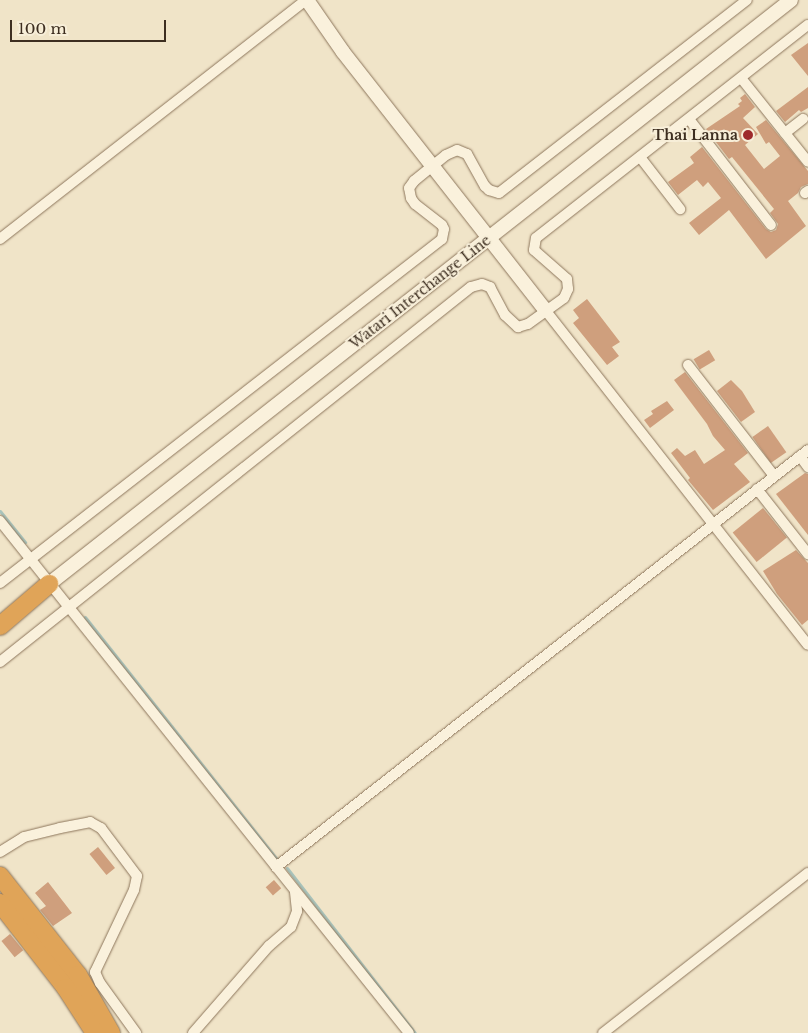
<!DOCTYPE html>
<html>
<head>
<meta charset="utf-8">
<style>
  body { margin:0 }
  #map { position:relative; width:808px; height:1033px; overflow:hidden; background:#f0e4c8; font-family:"Libre Baskerville",serif }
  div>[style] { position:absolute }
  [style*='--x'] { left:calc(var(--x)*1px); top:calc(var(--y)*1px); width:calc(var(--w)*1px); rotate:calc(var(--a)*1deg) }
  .stream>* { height:3px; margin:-1.5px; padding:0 1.5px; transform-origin:1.5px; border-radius:1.5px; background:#a9c4bc }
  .building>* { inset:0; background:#cf9f7d; transform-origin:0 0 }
  .roads { filter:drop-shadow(0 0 1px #8d765c) drop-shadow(0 0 1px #8d765c) }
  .street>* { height:10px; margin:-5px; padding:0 5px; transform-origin:5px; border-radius:5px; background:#faf1dc }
  .secondary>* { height:14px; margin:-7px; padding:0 7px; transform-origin:7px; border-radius:7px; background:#faf1dc }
  .highway>* { height:18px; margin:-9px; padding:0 9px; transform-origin:9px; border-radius:9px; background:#e0a458 }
  .dots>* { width:14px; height:14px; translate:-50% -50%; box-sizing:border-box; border:2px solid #f7eed8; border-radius:50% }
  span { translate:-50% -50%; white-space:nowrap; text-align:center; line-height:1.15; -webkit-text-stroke:4px #f7eed8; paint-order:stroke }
  .poi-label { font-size:14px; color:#3d2e20; font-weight:700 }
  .right { translate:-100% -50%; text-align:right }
  .street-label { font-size:14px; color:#3d2e20 }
  .scale { position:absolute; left:10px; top:20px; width:156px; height:22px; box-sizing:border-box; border:2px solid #3d2e20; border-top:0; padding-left:6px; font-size:15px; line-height:18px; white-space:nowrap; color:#3d2e20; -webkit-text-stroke:4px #f7eed8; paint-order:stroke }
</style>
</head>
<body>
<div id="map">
  <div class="stream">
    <i style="--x:0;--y:511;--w:40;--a:51"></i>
    <i style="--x:85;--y:617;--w:309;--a:51.6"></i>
    <i style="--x:287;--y:868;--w:209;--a:52.2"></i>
  </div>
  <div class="building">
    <i style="clip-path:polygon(808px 43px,808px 76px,791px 55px)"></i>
    <i style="clip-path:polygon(808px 87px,808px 108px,801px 112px,799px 110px,785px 122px,776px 111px)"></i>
    <i style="clip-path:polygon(745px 94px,755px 107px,743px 118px,758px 134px,745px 145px,764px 169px,780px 156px,769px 142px,766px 144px,756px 127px,766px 120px,808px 171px,808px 184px,801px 187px,798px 193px,788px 201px,806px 226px,766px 259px,729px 210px,699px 235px,689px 223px,721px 198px,708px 182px,703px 187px,697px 180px,678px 195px,668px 182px,694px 163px,690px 157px,702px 147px,766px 229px,771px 232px,776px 230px,778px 224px,770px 213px,774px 209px,732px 157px,729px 159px,706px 129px,740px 106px,738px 104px,742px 101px,740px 98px)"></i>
    <i style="clip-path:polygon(587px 299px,620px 342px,612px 347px,619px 356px,607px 365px,573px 323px,579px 318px,573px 310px)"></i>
    <i style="left:709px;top:350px;width:12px;height:18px;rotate:59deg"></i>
    <i style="clip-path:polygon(685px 372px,748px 453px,734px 464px,750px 482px,713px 510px,688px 480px,690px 478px,671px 453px,677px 448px,685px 456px,695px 450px,704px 464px,725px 450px,713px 436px,707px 424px,674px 380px)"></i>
    <i style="clip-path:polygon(731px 380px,742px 391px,755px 412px,741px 422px,717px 391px)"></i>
    <i style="clip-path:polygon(667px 401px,674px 410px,650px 428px,644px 420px,653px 414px,651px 411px)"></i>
    <i style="left:768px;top:426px;width:32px;height:19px;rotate:55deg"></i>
    <i style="clip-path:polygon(805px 473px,808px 474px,808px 535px,776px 494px)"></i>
    <i style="left:763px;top:508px;width:38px;height:39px;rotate:51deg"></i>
    <i style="clip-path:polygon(796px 550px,808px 563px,808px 620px,802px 625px,777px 594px,763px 571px)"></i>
    <i style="left:98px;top:847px;width:27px;height:11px;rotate:51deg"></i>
    <i style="left:274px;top:880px;width:11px;height:11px;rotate:49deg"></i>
    <i style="clip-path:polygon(48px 882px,72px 913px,53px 926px,40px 910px,46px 906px,35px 893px)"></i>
    <i style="left:10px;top:934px;width:21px;height:11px;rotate:51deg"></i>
  </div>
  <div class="roads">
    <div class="street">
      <i style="--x:741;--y:78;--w:107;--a:51.4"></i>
      <i style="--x:689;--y:119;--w:134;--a:52.3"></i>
      <i style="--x:785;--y:133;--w:23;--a:-38"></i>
      <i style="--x:640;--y:157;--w:66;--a:52.4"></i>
      <i style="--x:805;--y:193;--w:4;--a:-34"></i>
      <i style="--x:0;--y:239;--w:388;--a:-38"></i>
      <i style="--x:546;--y:311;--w:424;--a:51.9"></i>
      <i style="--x:688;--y:365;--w:140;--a:52.2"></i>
      <i style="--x:800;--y:456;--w:14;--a:54"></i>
      <i style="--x:757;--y:489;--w:83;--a:51.9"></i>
      <i style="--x:0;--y:521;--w:655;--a:51.38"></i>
      <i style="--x:0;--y:583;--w:560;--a:-37.89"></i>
      <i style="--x:442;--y:239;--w:10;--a:-79"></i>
      <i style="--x:444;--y:229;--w:4;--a:-117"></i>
      <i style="--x:442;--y:225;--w:34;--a:-142"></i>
      <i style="--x:415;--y:204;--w:7;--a:-124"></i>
      <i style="--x:411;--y:198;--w:10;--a:-101"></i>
      <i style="--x:409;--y:188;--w:9;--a:-54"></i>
      <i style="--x:414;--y:181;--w:41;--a:-39.1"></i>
      <i style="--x:446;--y:155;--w:12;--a:-24"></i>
      <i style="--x:457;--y:150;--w:11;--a:22"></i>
      <i style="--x:467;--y:154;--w:37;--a:61"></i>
      <i style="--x:485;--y:186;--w:6;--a:45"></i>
      <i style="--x:489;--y:190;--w:10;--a:17"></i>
      <i style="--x:499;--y:193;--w:314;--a:-37.9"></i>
      <i style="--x:0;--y:662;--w:602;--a:-38.53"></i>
      <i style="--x:471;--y:287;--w:11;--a:-15"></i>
      <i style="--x:482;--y:284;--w:9;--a:21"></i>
      <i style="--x:490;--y:287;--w:32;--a:62"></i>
      <i style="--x:505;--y:315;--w:18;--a:43"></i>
      <i style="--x:518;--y:327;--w:10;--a:-17"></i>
      <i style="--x:528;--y:324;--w:44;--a:-35.8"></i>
      <i style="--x:564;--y:298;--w:10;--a:-66"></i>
      <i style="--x:568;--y:289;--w:10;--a:-96"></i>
      <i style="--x:567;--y:279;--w:44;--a:-138.7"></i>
      <i style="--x:534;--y:250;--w:12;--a:-81"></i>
      <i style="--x:536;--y:238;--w:345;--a:-38.1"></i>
      <i style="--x:0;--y:852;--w:28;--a:-32"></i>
      <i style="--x:24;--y:837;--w:37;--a:-14"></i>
      <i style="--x:60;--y:828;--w:31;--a:-11"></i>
      <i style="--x:90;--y:822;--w:13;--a:29"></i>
      <i style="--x:101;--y:828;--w:60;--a:53.1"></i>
      <i style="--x:137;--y:876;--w:14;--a:102"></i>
      <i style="--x:134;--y:890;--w:91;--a:115.4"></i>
      <i style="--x:95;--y:972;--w:12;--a:66"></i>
      <i style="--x:100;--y:983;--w:62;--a:54.2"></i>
      <i style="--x:276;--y:867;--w:676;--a:-38.09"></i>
      <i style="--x:193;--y:1033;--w:116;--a:-48.9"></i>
      <i style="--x:269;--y:946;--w:29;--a:-41"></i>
      <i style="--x:291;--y:927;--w:17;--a:-69"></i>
      <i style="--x:297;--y:911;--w:20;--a:-96"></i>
      <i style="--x:603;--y:1033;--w:260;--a:-38"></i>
    </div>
    <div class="secondary">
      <i style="--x:307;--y:0;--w:63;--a:55.3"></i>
      <i style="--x:343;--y:52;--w:329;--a:51.9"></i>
      <i style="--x:49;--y:584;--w:944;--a:-38.2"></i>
    </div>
    <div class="highway">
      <i style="--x:0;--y:626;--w:65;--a:-40.6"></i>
      <i style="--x:0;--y:876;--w:126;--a:51.8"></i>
      <i style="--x:78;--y:975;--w:67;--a:60.4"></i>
      <i style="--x:0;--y:903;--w:108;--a:52.2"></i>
      <i style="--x:66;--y:988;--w:54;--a:57.2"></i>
    </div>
  </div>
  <div class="dots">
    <i style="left:748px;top:135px;background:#9e2a2b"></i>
  </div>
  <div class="poi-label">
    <span class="right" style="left:738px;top:135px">Thai Lanna</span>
  </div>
  <div class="street-label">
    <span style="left:420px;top:292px;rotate:-38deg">Watari Interchange Line</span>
  </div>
  <div class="scale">100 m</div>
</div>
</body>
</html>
